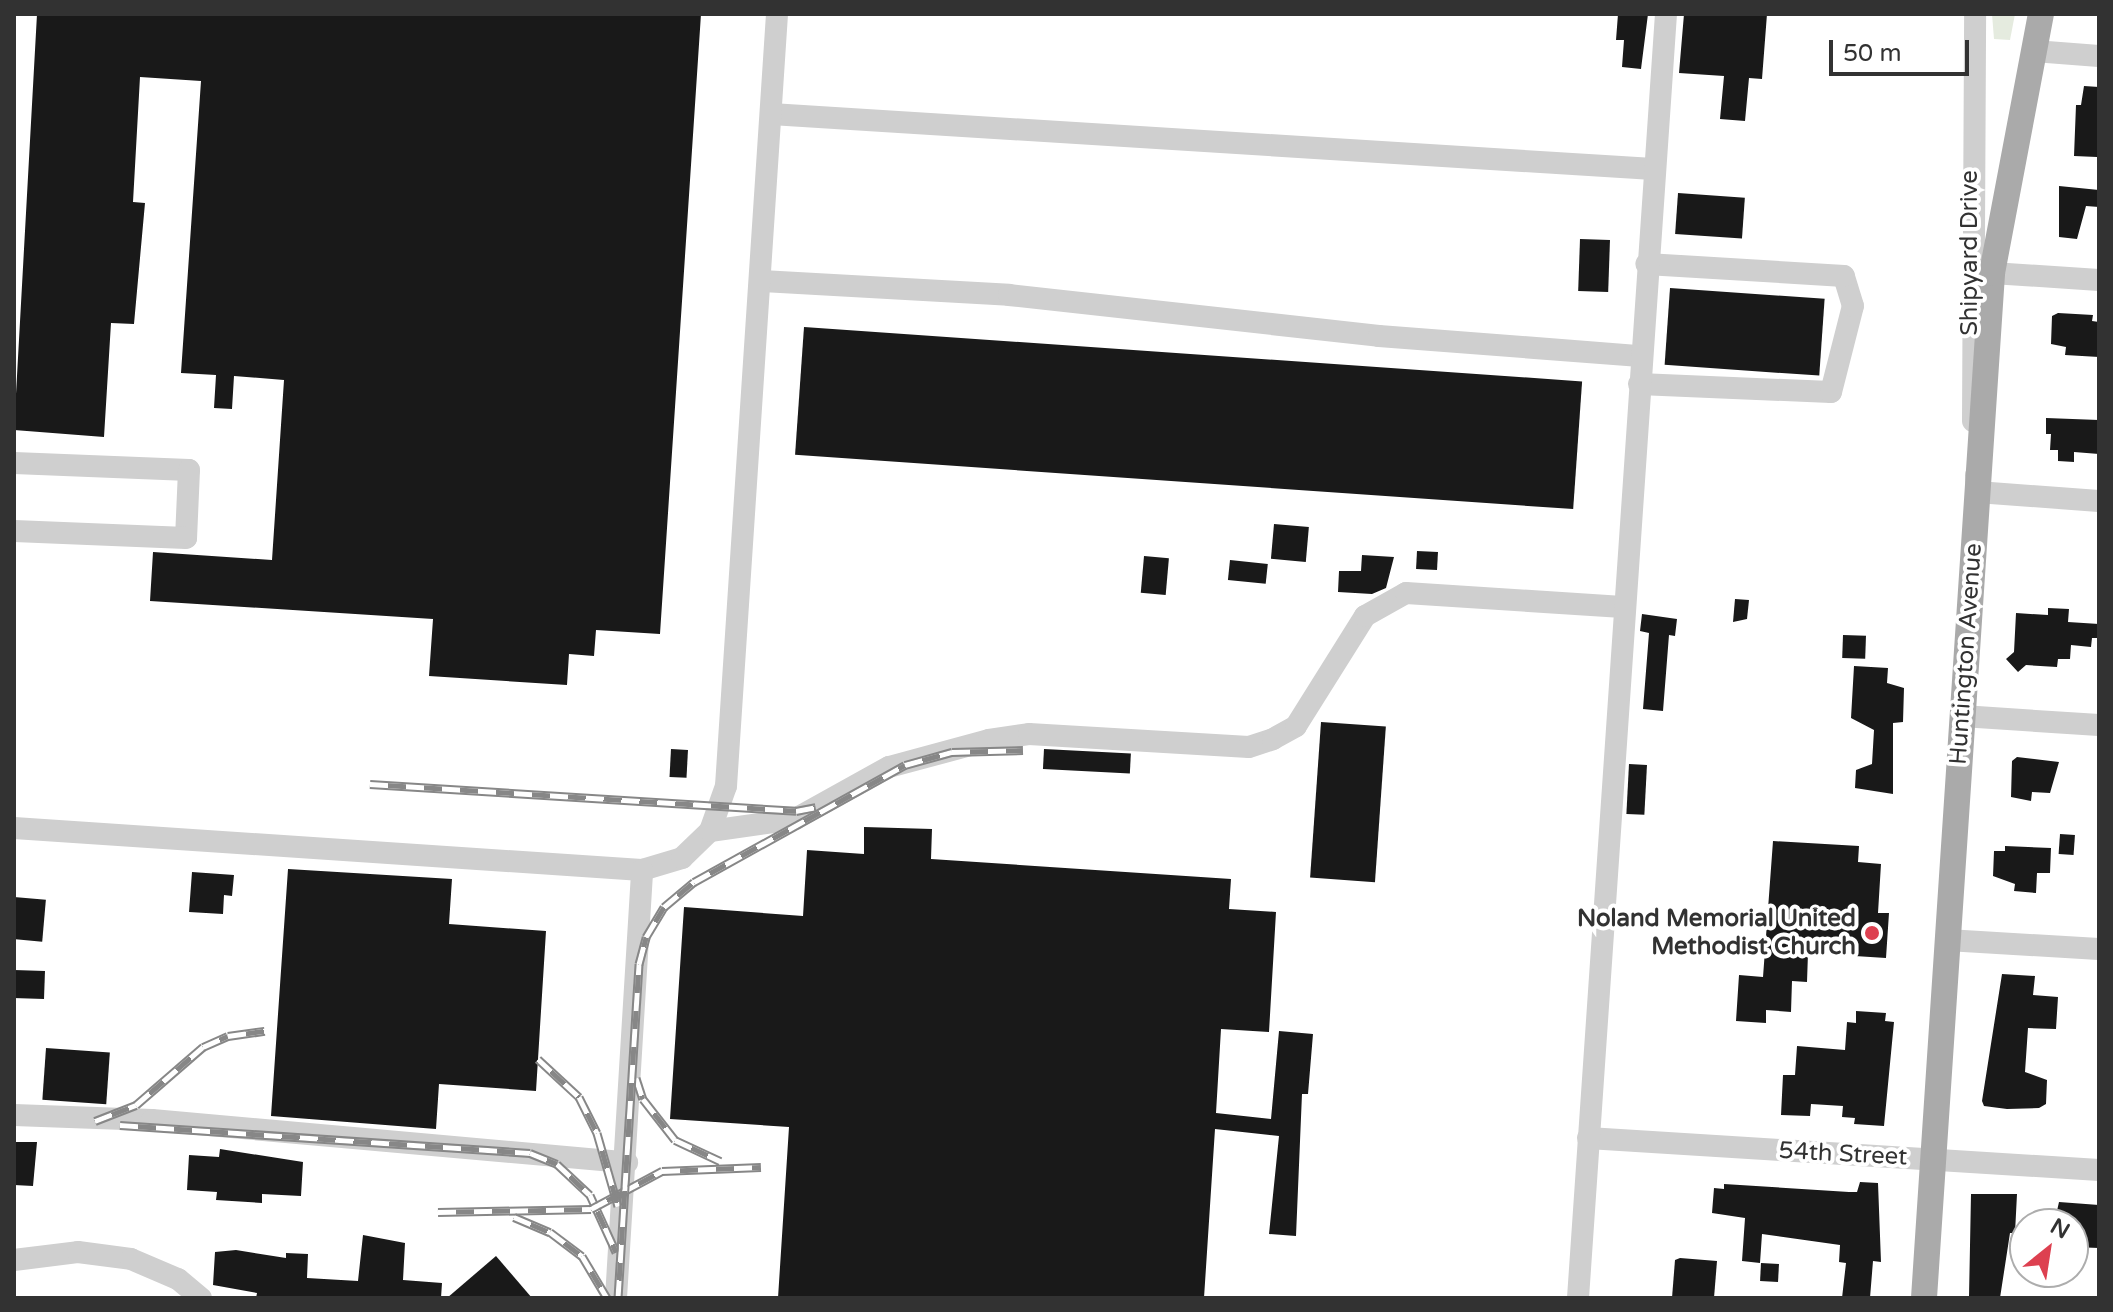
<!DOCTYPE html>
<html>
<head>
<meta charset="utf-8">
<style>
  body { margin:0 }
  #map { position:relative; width:2113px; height:1312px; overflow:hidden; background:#fff; font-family:"Varela Round",sans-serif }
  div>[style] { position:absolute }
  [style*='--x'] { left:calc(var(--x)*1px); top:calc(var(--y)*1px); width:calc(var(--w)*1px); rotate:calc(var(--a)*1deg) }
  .green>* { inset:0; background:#e5ebdf }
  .building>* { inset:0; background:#191919; transform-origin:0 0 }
  .minor>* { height:22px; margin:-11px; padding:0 11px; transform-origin:11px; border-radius:11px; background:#cfcfcf }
  .major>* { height:26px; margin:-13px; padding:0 13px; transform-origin:13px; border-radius:13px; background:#aaa }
  .rail>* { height:9px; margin-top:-4.5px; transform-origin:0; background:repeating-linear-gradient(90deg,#fff 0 18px,#878787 0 36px); box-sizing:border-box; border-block:2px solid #878787 }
  .dots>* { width:22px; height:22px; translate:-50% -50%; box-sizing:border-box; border:4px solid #fff; border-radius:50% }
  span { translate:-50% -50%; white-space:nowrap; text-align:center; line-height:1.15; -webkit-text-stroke:8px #fff; paint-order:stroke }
  .street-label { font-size:24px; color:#323232 }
  .poi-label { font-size:24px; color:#323232; font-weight:700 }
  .right { translate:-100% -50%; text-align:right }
  .frame { position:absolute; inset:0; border:16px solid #323232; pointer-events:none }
  .north { position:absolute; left:2009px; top:1208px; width:80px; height:80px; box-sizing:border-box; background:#fff; border:2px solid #adadad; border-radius:50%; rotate:30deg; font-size:22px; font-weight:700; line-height:32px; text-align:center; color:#323232 }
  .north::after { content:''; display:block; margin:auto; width:28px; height:36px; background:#dd4050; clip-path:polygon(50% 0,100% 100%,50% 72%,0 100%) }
  .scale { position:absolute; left:1829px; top:40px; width:140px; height:36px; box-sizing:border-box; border:4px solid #323232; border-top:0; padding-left:10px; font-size:24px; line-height:28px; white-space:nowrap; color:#323232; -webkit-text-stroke:6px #fff; paint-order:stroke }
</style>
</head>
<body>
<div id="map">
  <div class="green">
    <i style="clip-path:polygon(1992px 14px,2015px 14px,2010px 40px,1994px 39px)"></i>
  </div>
  <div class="building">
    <i style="clip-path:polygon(37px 14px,701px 14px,660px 634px,596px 630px,594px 656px,569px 654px,567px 685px,429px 676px,433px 619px,150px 601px,153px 552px,272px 560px,284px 380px,234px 376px,232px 409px,214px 408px,216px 375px,181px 373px,201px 81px,140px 77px,133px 202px,145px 203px,134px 324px,111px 323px,104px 437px,14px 430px)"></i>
    <i style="clip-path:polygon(1618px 14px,1648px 14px,1641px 69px,1622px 67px,1624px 40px,1616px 40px)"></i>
    <i style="clip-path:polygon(1684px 14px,1767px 14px,1762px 79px,1749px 78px,1745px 121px,1720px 119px,1724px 76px,1679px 73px)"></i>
    <i style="clip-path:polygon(2084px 86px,2099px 87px,2097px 157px,2074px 156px,2076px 105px,2081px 105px)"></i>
    <i style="clip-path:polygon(2059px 186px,2099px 190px,2099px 207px,2086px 206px,2077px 239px,2059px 237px)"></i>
    <i style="left:1678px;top:193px;width:67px;height:41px;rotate:4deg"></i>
    <i style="left:1580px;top:239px;width:30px;height:52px;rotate:2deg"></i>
    <i style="left:1670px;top:288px;width:155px;height:77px;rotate:4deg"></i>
    <i style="clip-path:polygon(2058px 313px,2093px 315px,2092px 321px,2099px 322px,2099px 357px,2065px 355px,2066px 347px,2051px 344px,2052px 316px)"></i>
    <i style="left:804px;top:327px;width:780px;height:128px;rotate:4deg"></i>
    <i style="clip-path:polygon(2046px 418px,2099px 420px,2099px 454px,2074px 452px,2074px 462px,2058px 461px,2058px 450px,2050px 450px,2051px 434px,2046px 434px)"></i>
    <i style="left:1274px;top:524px;width:35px;height:35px;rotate:5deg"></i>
    <i style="left:1417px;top:551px;width:21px;height:18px;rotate:3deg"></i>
    <i style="clip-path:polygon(1362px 555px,1394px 557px,1386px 588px,1372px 594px,1338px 592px,1339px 571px,1361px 571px)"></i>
    <i style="left:1144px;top:556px;width:25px;height:37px;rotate:5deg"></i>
    <i style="left:1230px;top:560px;width:38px;height:20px;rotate:6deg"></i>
    <i style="clip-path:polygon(1735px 599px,1749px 600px,1747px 619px,1733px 622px)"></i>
    <i style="clip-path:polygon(2048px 608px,2069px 609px,2068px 622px,2099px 624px,2099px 638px,2092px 638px,2091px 647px,2071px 645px,2070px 659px,2058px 659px,2057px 667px,2026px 665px,2018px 672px,2006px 659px,2014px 652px,2016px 613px,2048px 615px)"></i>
    <i style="clip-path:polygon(1642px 614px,1677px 619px,1675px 636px,1669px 635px,1663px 711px,1643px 709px,1649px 633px,1640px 631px)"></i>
    <i style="left:1843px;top:635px;width:23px;height:23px;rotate:2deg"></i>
    <i style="clip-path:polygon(1854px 666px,1888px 668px,1887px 683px,1904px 688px,1903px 722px,1893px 723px,1893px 794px,1855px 788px,1856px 770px,1872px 764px,1874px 730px,1851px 718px)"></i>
    <i style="left:1321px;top:722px;width:65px;height:156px;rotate:4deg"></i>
    <i style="left:671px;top:749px;width:17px;height:28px;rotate:3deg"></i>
    <i style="left:1044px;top:749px;width:87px;height:20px;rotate:3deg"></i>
    <i style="clip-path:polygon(2017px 757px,2059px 762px,2050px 793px,2032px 792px,2031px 801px,2011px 797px,2012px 761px)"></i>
    <i style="left:1629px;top:764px;width:18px;height:50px;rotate:3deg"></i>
    <i style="clip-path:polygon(864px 827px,932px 829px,931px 859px,1231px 879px,1229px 909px,1276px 912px,1269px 1032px,1221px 1029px,1216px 1113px,1271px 1119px,1279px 1031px,1313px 1034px,1308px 1094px,1302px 1094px,1296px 1236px,1269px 1234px,1279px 1136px,1215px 1129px,1204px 1298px,778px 1298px,789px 1127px,670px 1119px,684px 907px,803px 916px,807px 850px,864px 854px)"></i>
    <i style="left:2060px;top:834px;width:15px;height:20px;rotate:4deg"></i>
    <i style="clip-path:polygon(1773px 841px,1859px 846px,1858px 862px,1881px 864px,1878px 913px,1889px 913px,1886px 958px,1808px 953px,1807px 982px,1792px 981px,1791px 1012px,1766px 1010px,1766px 1023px,1736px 1021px,1739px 975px,1763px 977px)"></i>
    <i style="clip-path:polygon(2005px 846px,2051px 848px,2050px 873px,2037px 873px,2036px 893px,2014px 891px,2015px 884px,1993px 876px,1994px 851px,2005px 851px)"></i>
    <i style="clip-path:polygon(288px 869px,452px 879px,449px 924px,546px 931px,536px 1091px,439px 1084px,436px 1129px,271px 1116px)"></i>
    <i style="clip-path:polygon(192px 872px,234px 875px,232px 896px,224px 895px,223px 914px,189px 912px)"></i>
    <i style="left:14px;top:897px;width:32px;height:42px;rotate:5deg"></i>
    <i style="left:14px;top:970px;width:31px;height:28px;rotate:2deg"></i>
    <i style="clip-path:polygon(2002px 974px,2035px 976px,2033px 995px,2058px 997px,2056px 1029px,2028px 1028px,2025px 1072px,2047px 1080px,2046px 1104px,2039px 1108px,2007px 1109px,1984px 1106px,1982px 1101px)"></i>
    <i style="clip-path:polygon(1856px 1011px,1886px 1013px,1885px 1021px,1894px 1022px,1884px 1126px,1854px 1124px,1855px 1118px,1842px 1117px,1843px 1106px,1811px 1104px,1810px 1116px,1781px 1115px,1783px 1075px,1795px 1075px,1797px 1046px,1845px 1050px,1847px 1022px,1856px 1023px)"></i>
    <i style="left:46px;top:1048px;width:64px;height:52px;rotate:4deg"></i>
    <i style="clip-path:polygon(14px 1142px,37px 1142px,33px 1186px,14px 1185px)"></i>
    <i style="clip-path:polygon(220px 1149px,303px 1162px,301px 1196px,262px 1194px,262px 1203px,216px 1200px,217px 1192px,187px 1190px,189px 1155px,219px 1157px)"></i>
    <i style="clip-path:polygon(1860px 1182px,1878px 1183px,1881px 1262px,1873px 1261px,1870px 1298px,1842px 1298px,1846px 1263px,1839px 1262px,1840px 1245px,1762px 1234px,1760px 1263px,1742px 1261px,1745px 1218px,1712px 1213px,1714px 1188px,1724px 1189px,1724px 1184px,1849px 1192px,1857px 1192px)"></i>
    <i style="clip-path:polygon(1971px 1194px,2017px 1194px,2015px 1233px,2010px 1233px,2000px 1298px,1969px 1297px)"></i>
    <i style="clip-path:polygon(2059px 1202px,2099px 1205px,2099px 1248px,2073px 1247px,2073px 1224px,2054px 1224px)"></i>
    <i style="clip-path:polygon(363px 1235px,405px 1243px,403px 1280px,442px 1283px,441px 1298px,256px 1298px,257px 1293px,213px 1285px,215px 1252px,236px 1250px,286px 1258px,286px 1253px,308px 1254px,307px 1278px,358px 1281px)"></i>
    <i style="clip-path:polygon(496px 1256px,532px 1298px,447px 1298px)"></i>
    <i style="clip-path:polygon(1680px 1258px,1717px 1261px,1714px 1298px,1672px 1298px,1675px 1260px)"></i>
    <i style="left:1761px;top:1263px;width:18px;height:18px;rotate:3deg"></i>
  </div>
  <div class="minor">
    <i style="--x:2034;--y:51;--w:65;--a:4.4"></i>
    <i style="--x:771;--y:114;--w:884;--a:3.57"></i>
    <i style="--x:1992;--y:273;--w:107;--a:3.7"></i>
    <i style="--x:761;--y:281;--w:248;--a:3.2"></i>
    <i style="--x:1009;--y:295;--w:372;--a:6.3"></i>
    <i style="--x:1379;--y:336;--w:262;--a:4.4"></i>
    <i style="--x:1639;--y:384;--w:192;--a:2.4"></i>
    <i style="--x:1831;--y:392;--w:89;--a:-75.7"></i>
    <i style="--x:1853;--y:306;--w:31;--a:-107"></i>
    <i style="--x:1844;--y:276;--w:198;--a:-176.5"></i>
    <i style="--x:1973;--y:421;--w:407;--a:-89.7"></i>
    <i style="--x:14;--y:463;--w:175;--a:2.3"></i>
    <i style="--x:189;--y:470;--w:68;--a:92.5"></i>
    <i style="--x:186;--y:538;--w:172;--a:-177.7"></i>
    <i style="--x:1976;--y:475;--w:17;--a:87"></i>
    <i style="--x:1977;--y:492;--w:122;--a:4.2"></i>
    <i style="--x:1962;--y:716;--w:137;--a:3.8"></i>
    <i style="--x:14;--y:828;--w:629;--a:3.83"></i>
    <i style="--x:642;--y:870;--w:42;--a:-16.7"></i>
    <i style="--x:682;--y:858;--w:39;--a:-44"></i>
    <i style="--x:710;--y:831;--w:48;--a:-70.4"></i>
    <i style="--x:726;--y:786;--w:774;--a:-86.22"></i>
    <i style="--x:710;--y:831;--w:86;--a:-8"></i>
    <i style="--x:795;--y:819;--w:107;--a:-29"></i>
    <i style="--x:889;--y:767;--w:104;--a:-15.1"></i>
    <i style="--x:989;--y:740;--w:40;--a:-8.5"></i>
    <i style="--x:1029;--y:734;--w:220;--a:3.4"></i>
    <i style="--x:1249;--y:747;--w:25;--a:-18"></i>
    <i style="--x:1273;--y:739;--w:26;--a:-29"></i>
    <i style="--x:1296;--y:726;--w:130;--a:-57.9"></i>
    <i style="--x:1365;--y:616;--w:47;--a:-29.3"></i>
    <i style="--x:1406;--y:593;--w:217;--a:3.7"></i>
    <i style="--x:1947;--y:940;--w:152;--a:3.4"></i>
    <i style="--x:14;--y:1115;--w:138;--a:2.1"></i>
    <i style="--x:152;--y:1120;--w:477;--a:5.1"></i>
    <i style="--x:1588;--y:1138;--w:512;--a:3.58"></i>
    <i style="--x:14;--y:1260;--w:64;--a:-7.1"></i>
    <i style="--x:78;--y:1252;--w:53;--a:7.5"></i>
    <i style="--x:131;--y:1259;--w:51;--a:23.1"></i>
    <i style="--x:178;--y:1279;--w:30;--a:40"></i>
    <i style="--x:616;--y:1298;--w:429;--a:-86.5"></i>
    <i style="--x:1578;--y:1298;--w:1287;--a:-86.08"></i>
  </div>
  <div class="major">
    <i style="--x:1924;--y:1298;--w:1027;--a:-86.2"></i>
    <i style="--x:1992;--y:273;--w:264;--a:-79.3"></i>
  </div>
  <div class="rail">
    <i style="--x:370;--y:784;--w:427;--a:3.6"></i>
    <i style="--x:796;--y:811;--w:20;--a:-11"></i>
    <i style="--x:538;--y:1059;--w:56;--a:42.8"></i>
    <i style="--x:579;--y:1097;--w:40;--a:63.4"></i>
    <i style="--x:597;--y:1133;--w:76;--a:74"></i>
    <i style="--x:636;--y:1078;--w:22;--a:72"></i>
    <i style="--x:643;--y:1099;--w:52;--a:52"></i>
    <i style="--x:675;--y:1140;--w:50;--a:25"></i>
    <i style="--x:95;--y:1121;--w:44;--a:-21.3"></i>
    <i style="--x:136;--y:1105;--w:89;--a:-40.9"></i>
    <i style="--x:203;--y:1047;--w:27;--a:-24"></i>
    <i style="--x:228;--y:1036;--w:37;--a:-8"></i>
    <i style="--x:120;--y:1125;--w:411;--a:3.9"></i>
    <i style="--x:530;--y:1153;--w:29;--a:22"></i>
    <i style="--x:557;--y:1164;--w:45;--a:43.2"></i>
    <i style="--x:590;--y:1195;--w:63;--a:65.5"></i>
    <i style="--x:438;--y:1212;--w:153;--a:-1.1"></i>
    <i style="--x:591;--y:1209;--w:81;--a:-28.2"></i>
    <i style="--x:662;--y:1171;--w:99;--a:-2.3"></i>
    <i style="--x:514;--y:1217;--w:39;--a:23"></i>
    <i style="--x:550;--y:1232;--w:40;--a:37"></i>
    <i style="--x:582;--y:1256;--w:49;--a:59.2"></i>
    <i style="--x:618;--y:1298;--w:335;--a:-86.4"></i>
    <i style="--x:639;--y:964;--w:28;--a:-75"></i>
    <i style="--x:646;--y:937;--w:35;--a:-59"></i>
    <i style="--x:664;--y:907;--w:39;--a:-40"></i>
    <i style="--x:694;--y:882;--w:241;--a:-29"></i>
    <i style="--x:905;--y:765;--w:49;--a:-15.5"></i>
    <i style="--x:952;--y:752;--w:71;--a:-1.6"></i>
  </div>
  <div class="dots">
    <i style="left:1872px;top:933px;background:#dd4050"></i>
  </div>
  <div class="street-label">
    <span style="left:1970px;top:253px;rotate:-90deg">Shipyard Drive</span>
    <span style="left:1966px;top:654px;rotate:-86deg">Huntington Avenue</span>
    <span style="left:1843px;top:1154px;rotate:3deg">54th Street</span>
  </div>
  <div class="poi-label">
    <span class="right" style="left:1856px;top:933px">Noland Memorial United<br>Methodist Church</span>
  </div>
  <div class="frame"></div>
  <div class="north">N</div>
  <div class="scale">50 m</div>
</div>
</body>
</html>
